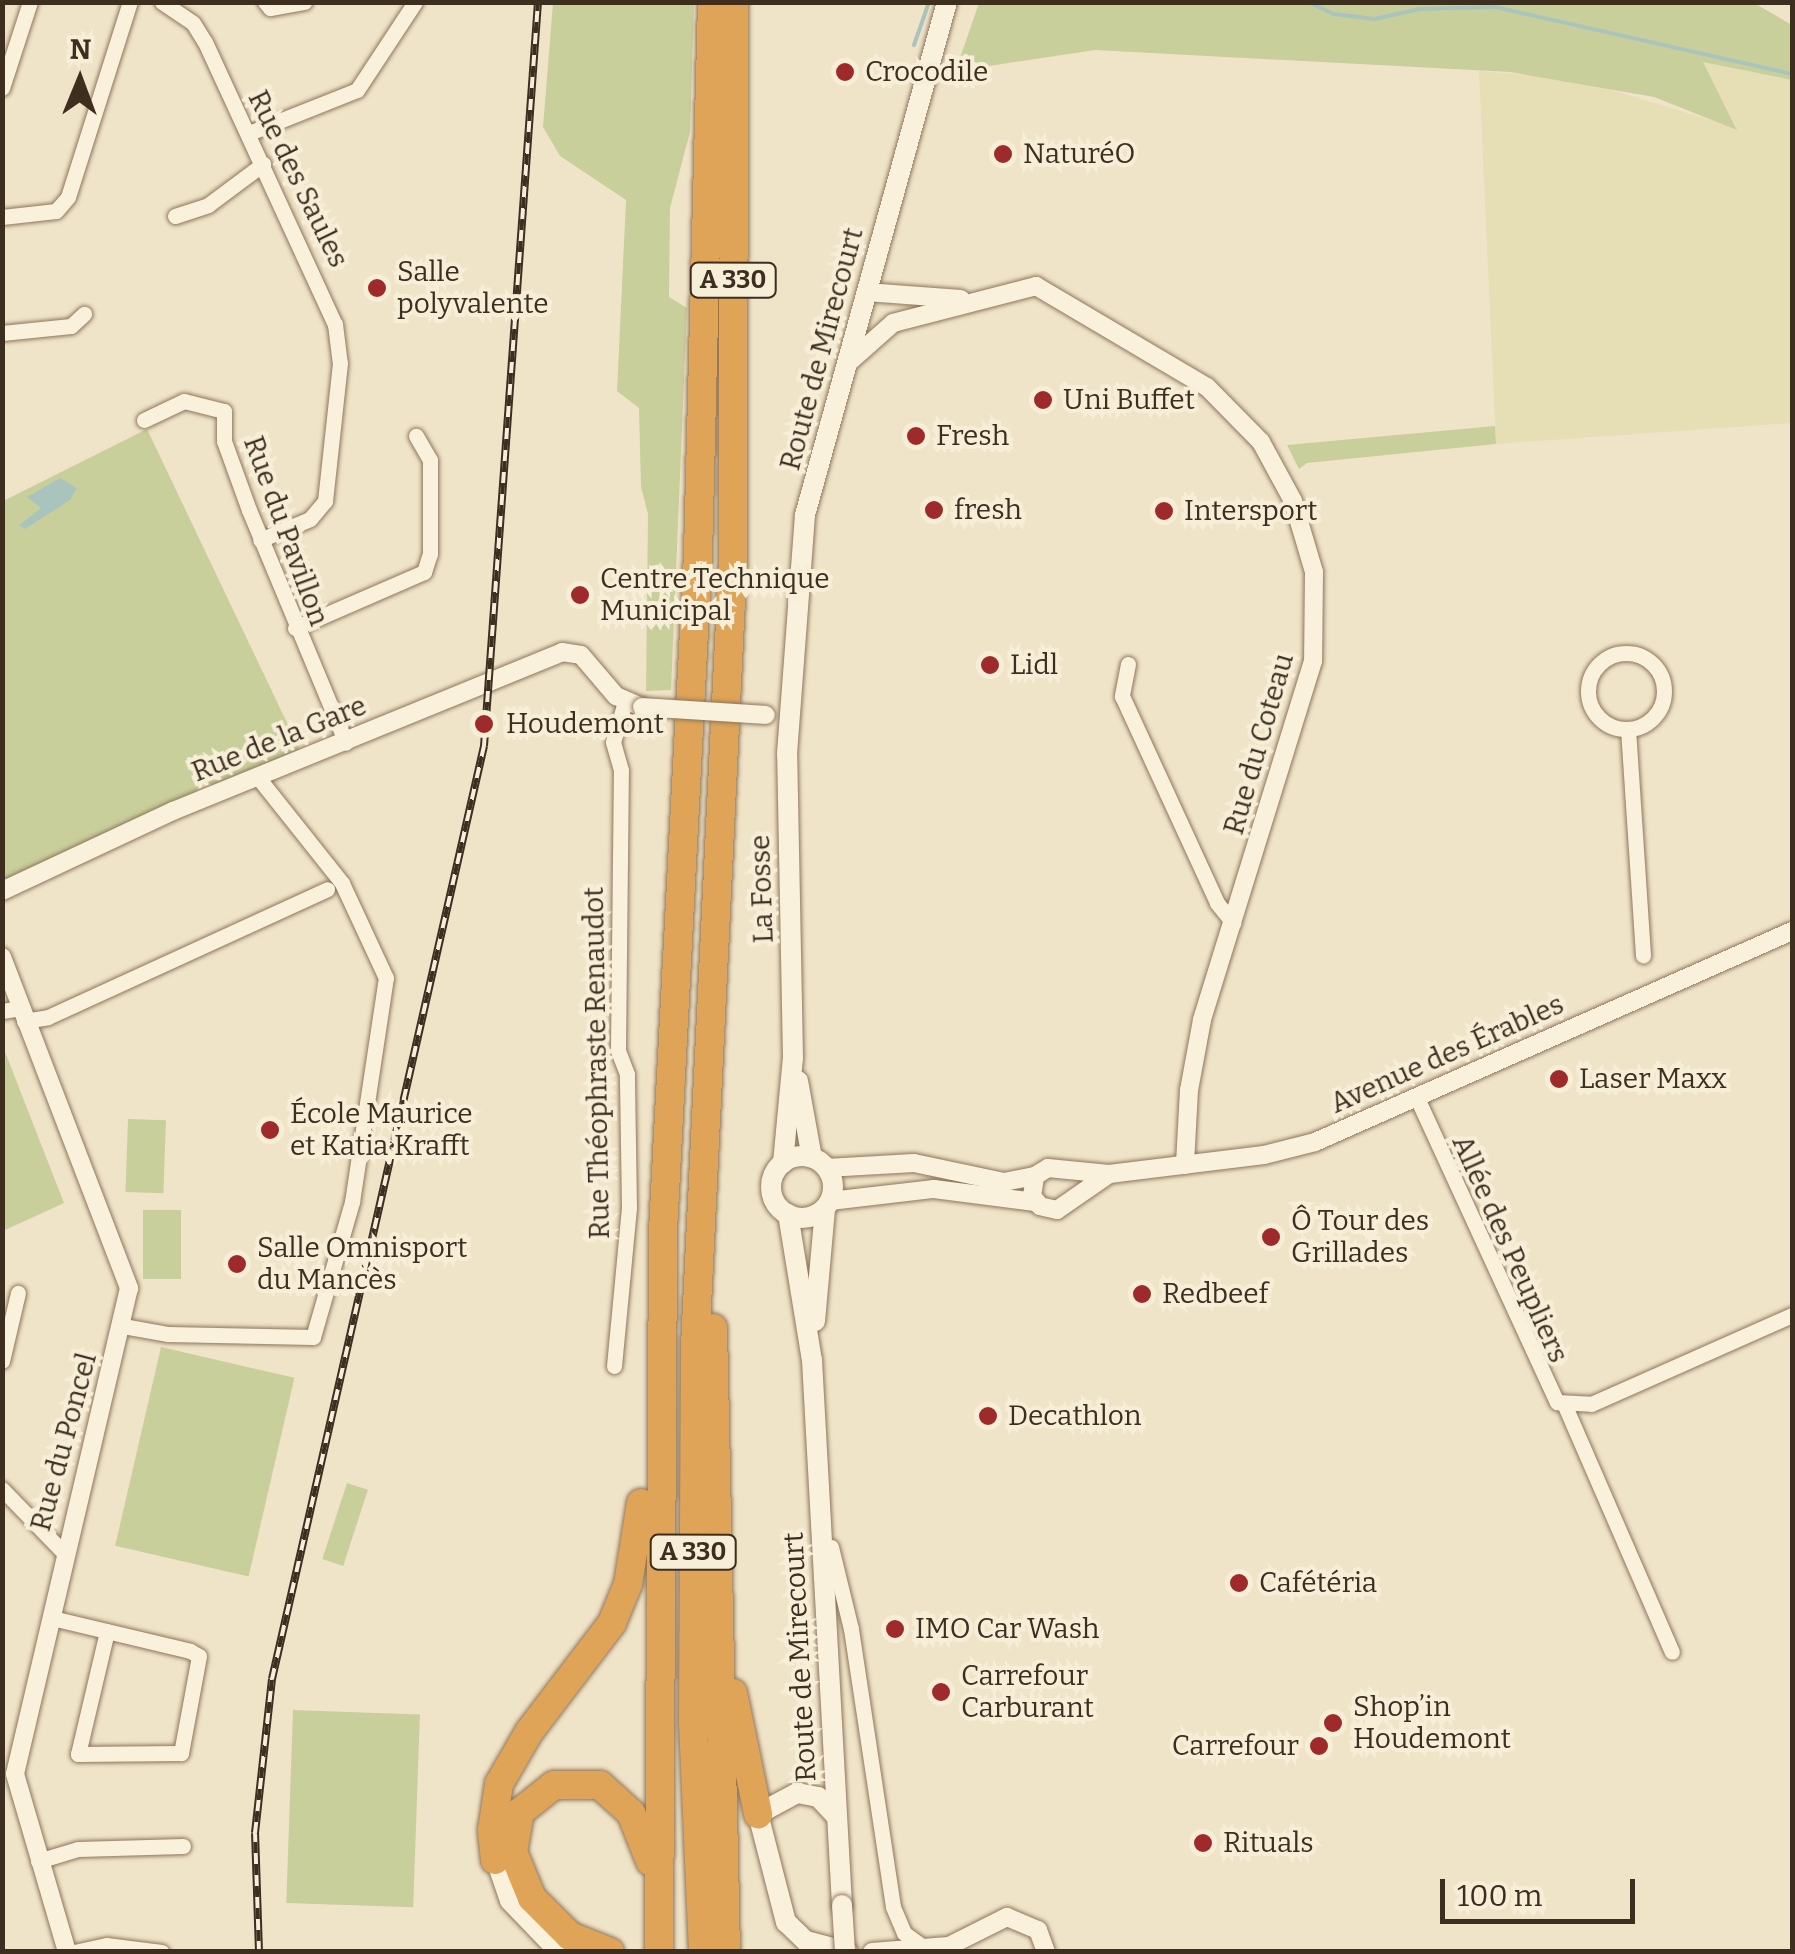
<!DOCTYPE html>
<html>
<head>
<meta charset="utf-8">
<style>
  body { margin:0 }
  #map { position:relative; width:1795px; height:1954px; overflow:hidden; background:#f0e4c8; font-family:Bitter,serif }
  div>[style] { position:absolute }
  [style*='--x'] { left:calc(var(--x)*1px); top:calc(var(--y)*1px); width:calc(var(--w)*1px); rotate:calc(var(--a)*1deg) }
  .farmland>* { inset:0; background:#e6deb5 }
  .green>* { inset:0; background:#c9cf9b; transform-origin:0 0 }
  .water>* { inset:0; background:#a9c4bc }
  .stream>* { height:4px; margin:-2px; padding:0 2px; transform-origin:2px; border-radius:2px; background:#a9c4bc }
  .roads { filter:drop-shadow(0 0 2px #8d765c) drop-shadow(0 0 2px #8d765c) }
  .minor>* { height:15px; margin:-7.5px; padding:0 7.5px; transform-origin:7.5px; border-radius:7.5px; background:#faf1dc }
  .minor>.ring { margin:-7.5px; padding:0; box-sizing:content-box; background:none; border:15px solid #faf1dc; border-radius:50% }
  .tertiary>* { height:18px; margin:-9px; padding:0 9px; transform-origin:9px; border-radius:9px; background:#faf1dc }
  .secondary>* { height:20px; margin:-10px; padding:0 10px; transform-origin:10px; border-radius:10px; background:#faf1dc }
  .secondary>.ring { margin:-10px; padding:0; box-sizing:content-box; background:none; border:20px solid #faf1dc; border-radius:50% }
  .motorway>* { height:28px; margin:-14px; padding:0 14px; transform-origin:14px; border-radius:14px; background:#e0a458 }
  .rail>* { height:8px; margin-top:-4px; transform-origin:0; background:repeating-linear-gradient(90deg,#f7eed8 0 11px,#3d2e20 0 22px); box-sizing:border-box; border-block:2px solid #3d2e20 }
  .bridges { filter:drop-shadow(0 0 2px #8d765c) drop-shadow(0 0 2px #8d765c) }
  .tertiary-bridge>* { height:18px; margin:-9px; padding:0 9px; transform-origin:9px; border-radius:9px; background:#faf1dc }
  .secondary-bridge>* { height:20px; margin:-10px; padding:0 10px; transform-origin:10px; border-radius:10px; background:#faf1dc }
  .dots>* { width:28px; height:28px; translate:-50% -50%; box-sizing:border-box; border:5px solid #f7eed8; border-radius:50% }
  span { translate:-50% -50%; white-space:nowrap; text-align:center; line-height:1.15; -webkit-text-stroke:8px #f7eed8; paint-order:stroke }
  .shield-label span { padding:2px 8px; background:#f7eed8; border:2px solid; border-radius:8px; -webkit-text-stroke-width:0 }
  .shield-label { font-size:25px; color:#3d2e20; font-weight:700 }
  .poi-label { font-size:28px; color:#3d2e20 }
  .left { translate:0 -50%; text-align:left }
  .right { translate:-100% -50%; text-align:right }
  .street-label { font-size:28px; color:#3d2e20 }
  .frame { position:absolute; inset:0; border:5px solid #3d2e20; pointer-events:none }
  .north { position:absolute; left:30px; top:30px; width:100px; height:100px; -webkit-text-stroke:8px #f7eed8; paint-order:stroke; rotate:1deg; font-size:28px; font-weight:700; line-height:40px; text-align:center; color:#3d2e20 }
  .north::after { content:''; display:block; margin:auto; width:35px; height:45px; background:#3d2e20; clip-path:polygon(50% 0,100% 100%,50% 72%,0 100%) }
  .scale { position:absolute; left:1440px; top:1879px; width:195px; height:45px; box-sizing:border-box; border:5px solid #3d2e20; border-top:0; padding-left:12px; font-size:30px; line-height:35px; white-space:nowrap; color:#3d2e20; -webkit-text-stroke:8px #f7eed8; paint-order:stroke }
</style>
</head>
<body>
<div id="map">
  <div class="farmland">
    <i style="clip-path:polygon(1702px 61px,1792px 80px,1792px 423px,1496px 444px,1479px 71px,1575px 79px,1737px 128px)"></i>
  </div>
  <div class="green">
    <i style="clip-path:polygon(553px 3px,694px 3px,690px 132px,670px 208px,669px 297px,687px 308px,671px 690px,646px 691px,648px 514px,641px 487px,639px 408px,617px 391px,626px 200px,560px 156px,543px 127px)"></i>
    <i style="clip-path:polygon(979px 3px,1754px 3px,1792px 25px,1792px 80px,1703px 62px,1737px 130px,1654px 97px,1510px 72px,1095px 50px,989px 66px,960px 58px)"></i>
    <i style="clip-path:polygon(1495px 426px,1496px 444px,1307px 463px,1299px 469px,1287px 445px)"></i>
    <i style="clip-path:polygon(147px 429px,300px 750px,214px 786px,203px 780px,195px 793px,3px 881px,3px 501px)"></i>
    <i style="clip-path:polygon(2px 1044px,64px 1203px,3px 1231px,2px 1231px)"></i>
    <i style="left:128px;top:1119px;width:38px;height:73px;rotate:2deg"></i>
    <i style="left:143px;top:1210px;width:38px;height:69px"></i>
    <i style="left:161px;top:1347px;width:137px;height:204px;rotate:13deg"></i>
    <i style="left:347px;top:1483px;width:22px;height:80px;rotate:18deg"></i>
    <i style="left:293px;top:1710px;width:127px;height:193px;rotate:2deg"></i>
  </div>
  <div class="water">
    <i style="clip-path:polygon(60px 478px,77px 488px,70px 500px,25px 529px,19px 525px,41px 508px,27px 497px)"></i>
  </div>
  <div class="stream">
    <i style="--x:1308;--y:2;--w:29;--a:25"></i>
    <i style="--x:1334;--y:14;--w:41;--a:7"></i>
    <i style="--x:1375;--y:19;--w:45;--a:-12.8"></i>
    <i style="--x:1419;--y:9;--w:76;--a:-1.5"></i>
    <i style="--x:1495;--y:7;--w:304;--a:12.7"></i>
    <i style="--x:914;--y:45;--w:46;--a:-70.8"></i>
  </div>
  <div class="roads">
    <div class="minor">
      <i style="--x:162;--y:2;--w:37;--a:34"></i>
      <i style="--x:193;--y:23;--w:22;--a:58"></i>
      <i style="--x:205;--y:42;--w:311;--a:65.3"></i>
      <i style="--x:335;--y:324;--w:39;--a:83"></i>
      <i style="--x:340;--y:363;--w:139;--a:96.2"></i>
      <i style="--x:325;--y:501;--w:23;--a:130"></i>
      <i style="--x:310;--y:519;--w:54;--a:157.2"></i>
      <i style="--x:265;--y:2;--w:8;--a:50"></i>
      <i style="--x:270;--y:8;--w:35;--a:-10"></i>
      <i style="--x:2;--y:88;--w:90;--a:-72"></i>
      <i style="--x:249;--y:133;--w:116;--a:-21.7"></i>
      <i style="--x:357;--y:90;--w:105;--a:-56.6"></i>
      <i style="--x:175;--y:216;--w:35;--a:-18"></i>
      <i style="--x:208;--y:205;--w:69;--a:-36.7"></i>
      <i style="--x:2;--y:217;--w:54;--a:-6.3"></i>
      <i style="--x:56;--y:211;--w:18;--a:-49"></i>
      <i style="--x:68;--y:197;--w:205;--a:-72.4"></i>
      <i style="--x:2;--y:333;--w:69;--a:-5.8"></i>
      <i style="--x:71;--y:326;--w:18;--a:-43"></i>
      <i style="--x:144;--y:420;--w:44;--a:-25.4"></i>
      <i style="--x:184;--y:401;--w:41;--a:14"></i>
      <i style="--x:224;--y:411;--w:30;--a:90"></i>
      <i style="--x:224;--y:441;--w:73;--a:70.1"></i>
      <i style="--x:249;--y:510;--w:252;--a:67.4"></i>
      <i style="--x:295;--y:628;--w:141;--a:-23.5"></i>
      <i style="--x:424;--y:572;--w:19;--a:-72"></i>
      <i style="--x:430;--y:554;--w:94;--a:-90"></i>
      <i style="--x:430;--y:460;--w:28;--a:-120"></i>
      <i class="ring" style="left:1588px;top:653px;width:61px;height:61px"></i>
      <i style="--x:1128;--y:664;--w:33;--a:101"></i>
      <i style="--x:1122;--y:696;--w:228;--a:65.3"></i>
      <i style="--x:1217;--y:903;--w:26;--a:51"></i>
      <i style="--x:1628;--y:729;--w:227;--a:86.2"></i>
      <i style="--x:2;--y:1011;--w:20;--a:-9"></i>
      <i style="--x:24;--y:1021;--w:24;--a:-9"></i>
      <i style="--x:48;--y:1017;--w:307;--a:-24.6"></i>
      <i style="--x:1417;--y:1098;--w:335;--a:65.3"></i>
      <i style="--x:1557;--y:1402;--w:34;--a:3"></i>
      <i style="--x:1591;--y:1404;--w:220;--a:-23.9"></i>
      <i style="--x:123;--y:1326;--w:46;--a:10.1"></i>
      <i style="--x:168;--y:1334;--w:145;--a:1.2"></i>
      <i style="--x:313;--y:1337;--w:141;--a:-73.9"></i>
      <i style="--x:352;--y:1202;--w:227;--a:-81.4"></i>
      <i style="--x:386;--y:978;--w:105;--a:-114.9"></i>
      <i style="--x:342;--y:883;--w:137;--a:-128.5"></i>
      <i style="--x:2;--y:1361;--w:70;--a:-76.8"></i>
      <i style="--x:614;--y:1366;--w:159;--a:-84.6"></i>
      <i style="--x:629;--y:1208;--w:134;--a:-90.9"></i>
      <i style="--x:627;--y:1074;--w:26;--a:-111"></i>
      <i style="--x:618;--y:1050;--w:280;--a:-89.4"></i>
      <i style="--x:621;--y:770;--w:29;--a:-106"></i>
      <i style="--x:613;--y:742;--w:42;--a:-73.3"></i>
      <i style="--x:1565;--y:1406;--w:268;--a:66.5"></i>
      <i style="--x:2;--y:1489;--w:86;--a:45.9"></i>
      <i style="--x:831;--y:1547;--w:84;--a:76.3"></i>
      <i style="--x:851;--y:1629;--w:281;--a:81.4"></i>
      <i style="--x:893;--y:1907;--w:28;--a:67"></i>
      <i style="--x:904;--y:1933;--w:26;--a:36"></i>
      <i style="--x:52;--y:1618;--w:142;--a:13.4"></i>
      <i style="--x:190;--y:1651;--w:10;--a:29"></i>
      <i style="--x:199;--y:1656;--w:99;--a:100.5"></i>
      <i style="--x:181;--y:1753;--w:103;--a:179.4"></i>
      <i style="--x:78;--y:1754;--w:126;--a:-76.7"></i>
      <i style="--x:38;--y:1861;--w:42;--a:-16.7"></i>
      <i style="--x:78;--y:1849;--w:105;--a:-1.6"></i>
      <i style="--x:74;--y:1952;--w:33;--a:-12"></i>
      <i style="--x:106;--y:1945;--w:56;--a:7.1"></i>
    </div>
    <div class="tertiary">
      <i style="--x:866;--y:292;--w:95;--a:4.2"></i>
      <i style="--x:848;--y:363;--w:60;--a:-41.6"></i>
      <i style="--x:893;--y:323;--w:148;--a:-14.5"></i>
      <i style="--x:1036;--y:286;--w:199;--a:30.6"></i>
      <i style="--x:1207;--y:387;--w:77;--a:45.5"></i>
      <i style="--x:1261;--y:442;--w:67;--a:61.5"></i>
      <i style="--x:1293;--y:501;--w:74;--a:73.5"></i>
      <i style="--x:1314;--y:572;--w:89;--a:90.6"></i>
      <i style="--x:1313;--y:661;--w:376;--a:107.2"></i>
      <i style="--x:1202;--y:1020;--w:71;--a:100.5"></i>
      <i style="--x:1189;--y:1090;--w:75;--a:93.1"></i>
      <i style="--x:2;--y:891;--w:189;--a:-25.1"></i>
      <i style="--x:173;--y:811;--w:420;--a:-22.2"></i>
      <i style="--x:562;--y:652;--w:19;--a:9"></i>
      <i style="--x:581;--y:655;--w:54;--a:49.5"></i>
      <i style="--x:616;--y:696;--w:28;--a:23"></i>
      <i style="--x:2;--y:957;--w:355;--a:69"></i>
      <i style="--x:129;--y:1288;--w:499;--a:103.2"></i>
      <i style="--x:15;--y:1774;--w:185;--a:73.7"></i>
      <i style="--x:826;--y:1168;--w:88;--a:-3.3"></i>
      <i style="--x:914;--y:1163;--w:92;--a:11.9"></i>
      <i style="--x:1004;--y:1182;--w:32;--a:-11"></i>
      <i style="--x:1109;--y:1174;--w:63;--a:145.3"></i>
      <i style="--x:1057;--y:1210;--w:17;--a:-167"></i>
      <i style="--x:1040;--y:1206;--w:13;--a:-129"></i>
      <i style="--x:1032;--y:1196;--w:20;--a:-81"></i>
      <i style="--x:1035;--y:1176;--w:15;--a:-32"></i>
      <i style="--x:1048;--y:1168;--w:61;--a:5.6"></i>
      <i style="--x:1109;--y:1174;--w:156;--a:-7"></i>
      <i style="--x:1264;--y:1155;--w:53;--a:-14.3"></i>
      <i style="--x:1315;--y:1142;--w:522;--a:-23.86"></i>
      <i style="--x:830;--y:1201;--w:105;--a:-6.6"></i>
      <i style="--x:934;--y:1189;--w:102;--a:7.3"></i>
      <i style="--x:495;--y:1860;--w:43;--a:71.1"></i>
      <i style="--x:509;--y:1901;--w:71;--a:46.1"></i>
      <i style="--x:872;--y:1952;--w:77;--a:-4.5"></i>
      <i style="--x:949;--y:1946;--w:65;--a:-26.6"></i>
      <i style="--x:1007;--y:1917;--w:34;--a:23"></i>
      <i style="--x:1038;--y:1930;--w:23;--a:70"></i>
    </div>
    <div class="secondary">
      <i style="--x:798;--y:1081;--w:78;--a:79.7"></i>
      <i class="ring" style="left:771px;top:1156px;width:42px;height:42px"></i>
      <i style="--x:783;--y:1163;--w:105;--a:-84.6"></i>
      <i style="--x:793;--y:1058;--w:304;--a:-91.1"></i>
      <i style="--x:787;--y:754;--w:240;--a:-85.7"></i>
      <i style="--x:805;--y:515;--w:532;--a:-74.53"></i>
      <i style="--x:788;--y:1214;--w:148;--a:80.7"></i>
      <i style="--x:812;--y:1360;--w:546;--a:86.85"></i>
      <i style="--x:815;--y:1321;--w:113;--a:-84.9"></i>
      <i style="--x:836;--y:1816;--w:26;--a:-133"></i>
      <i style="--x:818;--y:1797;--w:21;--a:-169"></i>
      <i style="--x:797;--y:1793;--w:44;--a:151.7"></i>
      <i style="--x:758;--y:1814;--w:112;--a:75.5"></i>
      <i style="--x:786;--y:1922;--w:28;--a:44"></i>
      <i style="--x:806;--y:1941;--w:43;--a:14.7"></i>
    </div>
    <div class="motorway">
      <i style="--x:713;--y:1328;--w:624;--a:88.81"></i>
      <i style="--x:733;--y:1693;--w:124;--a:78.3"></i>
      <i style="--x:495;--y:1860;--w:30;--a:-96"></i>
      <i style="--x:492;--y:1830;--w:47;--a:-81.3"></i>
      <i style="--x:499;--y:1784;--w:60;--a:-60"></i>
      <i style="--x:529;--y:1732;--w:137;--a:-52.7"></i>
      <i style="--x:612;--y:1623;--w:42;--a:-67.7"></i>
      <i style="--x:628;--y:1584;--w:82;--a:-80.9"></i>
      <i style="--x:610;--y:1952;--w:43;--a:-158.2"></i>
      <i style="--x:570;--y:1936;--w:54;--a:-135"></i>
      <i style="--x:532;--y:1898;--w:50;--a:-112.4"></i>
      <i style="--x:513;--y:1852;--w:41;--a:-80.1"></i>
      <i style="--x:520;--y:1812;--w:43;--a:-38.5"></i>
      <i style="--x:554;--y:1785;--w:46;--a:0"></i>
      <i style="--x:600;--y:1785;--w:42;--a:42.1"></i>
      <i style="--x:631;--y:1813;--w:52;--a:68.4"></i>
      <i style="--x:659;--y:1952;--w:721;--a:-89.68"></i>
      <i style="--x:663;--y:1231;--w:677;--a:-87.04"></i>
      <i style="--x:698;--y:555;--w:553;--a:-88.55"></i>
      <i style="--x:703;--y:1952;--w:230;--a:-92.5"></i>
      <i style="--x:693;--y:1722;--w:375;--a:-89.7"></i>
      <i style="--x:695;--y:1347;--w:790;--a:-87.24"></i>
      <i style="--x:733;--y:558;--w:556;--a:-89.9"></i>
    </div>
  </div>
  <div class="rail">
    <i style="--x:259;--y:1952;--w:119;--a:-91.9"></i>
    <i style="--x:255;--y:1833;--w:155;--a:-83.7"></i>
    <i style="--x:272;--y:1679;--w:957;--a:-77.2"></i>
    <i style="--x:484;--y:746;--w:746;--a:-85.85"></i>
  </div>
  <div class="bridges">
    <div class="tertiary-bridge">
      <i style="--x:642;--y:707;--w:124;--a:3.7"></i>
    </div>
    <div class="secondary-bridge">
      <i style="--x:842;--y:1905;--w:47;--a:86.3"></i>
    </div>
  </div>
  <div class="dots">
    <i style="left:845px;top:72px;background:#9e2a2b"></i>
    <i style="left:1003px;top:154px;background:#9e2a2b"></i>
    <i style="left:377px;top:288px;background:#9e2a2b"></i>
    <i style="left:1043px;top:400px;background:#9e2a2b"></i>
    <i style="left:916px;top:436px;background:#9e2a2b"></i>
    <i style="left:934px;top:510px;background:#9e2a2b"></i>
    <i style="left:1164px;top:511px;background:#9e2a2b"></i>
    <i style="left:580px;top:595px;background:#9e2a2b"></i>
    <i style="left:990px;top:665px;background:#9e2a2b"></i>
    <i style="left:484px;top:724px;background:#9e2a2b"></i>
    <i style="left:1559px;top:1079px;background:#9e2a2b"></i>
    <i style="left:270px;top:1130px;background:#9e2a2b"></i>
    <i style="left:1271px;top:1237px;background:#9e2a2b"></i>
    <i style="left:237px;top:1264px;background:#9e2a2b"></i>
    <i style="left:1142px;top:1294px;background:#9e2a2b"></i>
    <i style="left:988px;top:1416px;background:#9e2a2b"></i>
    <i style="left:1239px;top:1583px;background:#9e2a2b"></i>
    <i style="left:895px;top:1629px;background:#9e2a2b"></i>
    <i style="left:941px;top:1692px;background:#9e2a2b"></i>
    <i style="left:1333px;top:1723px;background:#9e2a2b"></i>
    <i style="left:1319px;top:1746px;background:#9e2a2b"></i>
    <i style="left:1203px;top:1843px;background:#9e2a2b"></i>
  </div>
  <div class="shield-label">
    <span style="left:733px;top:280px">A 330</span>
    <span style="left:693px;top:1552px">A 330</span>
  </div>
  <div class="poi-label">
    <span class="left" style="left:865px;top:72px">Crocodile</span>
    <span class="left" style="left:1023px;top:154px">NaturéO</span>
    <span class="left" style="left:397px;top:288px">Salle<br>polyvalente</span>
    <span class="left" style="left:1063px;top:400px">Uni Buffet</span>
    <span class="left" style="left:936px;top:436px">Fresh</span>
    <span class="left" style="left:954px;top:510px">fresh</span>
    <span class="left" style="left:1184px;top:511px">Intersport</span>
    <span class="left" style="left:600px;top:595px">Centre Technique<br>Municipal</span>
    <span class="left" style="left:1010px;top:665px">Lidl</span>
    <span class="left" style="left:506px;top:724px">Houdemont</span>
    <span class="left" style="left:1579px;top:1079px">Laser Maxx</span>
    <span class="left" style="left:290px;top:1130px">École Maurice<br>et Katia Krafft</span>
    <span class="left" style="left:1291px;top:1237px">Ô Tour des<br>Grillades</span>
    <span class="left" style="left:257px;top:1264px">Salle Omnisport<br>du Mancès</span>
    <span class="left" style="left:1162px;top:1294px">Redbeef</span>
    <span class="left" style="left:1008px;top:1416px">Decathlon</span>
    <span class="left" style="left:1259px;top:1583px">Cafétéria</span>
    <span class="left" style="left:915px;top:1629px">IMO Car Wash</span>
    <span class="left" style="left:961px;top:1692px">Carrefour<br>Carburant</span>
    <span class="left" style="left:1353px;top:1723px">Shop’in<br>Houdemont</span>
    <span class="right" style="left:1299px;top:1746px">Carrefour</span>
    <span class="left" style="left:1223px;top:1843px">Rituals</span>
  </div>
  <div class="street-label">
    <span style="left:298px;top:179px;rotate:64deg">Rue des Saules</span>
    <span style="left:822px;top:349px;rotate:-75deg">Route de Mirecourt</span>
    <span style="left:286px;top:531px;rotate:70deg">Rue du Pavillon</span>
    <span style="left:279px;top:739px;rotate:-22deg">Rue de la Gare</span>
    <span style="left:1259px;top:744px;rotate:-74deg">Rue du Coteau</span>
    <span style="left:762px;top:889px;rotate:-92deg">La Fosse</span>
    <span style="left:1447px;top:1054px;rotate:-24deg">Avenue des Érables</span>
    <span style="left:597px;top:1063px;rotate:-91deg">Rue Théophraste Renaudot</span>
    <span style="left:1510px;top:1249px;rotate:66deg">Allée des Peupliers</span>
    <span style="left:64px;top:1442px;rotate:-75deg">Rue du Poncel</span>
    <span style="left:800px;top:1657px;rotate:-93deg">Route de Mirecourt</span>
  </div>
  <div class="frame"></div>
  <div class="north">N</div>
  <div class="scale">100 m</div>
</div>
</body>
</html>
